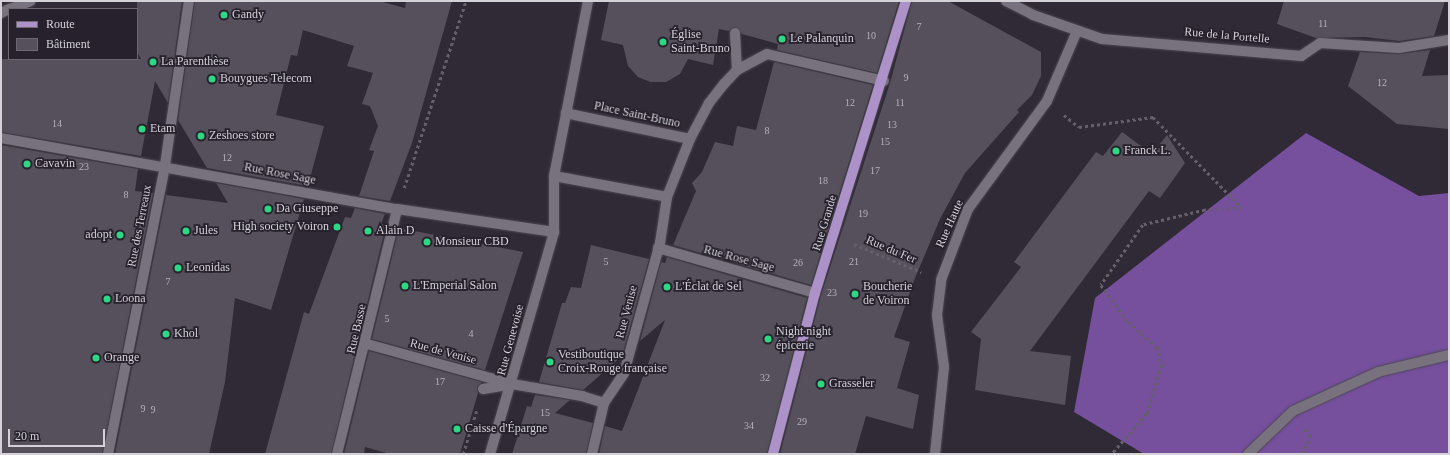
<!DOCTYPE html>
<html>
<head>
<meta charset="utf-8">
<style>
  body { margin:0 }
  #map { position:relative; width:1450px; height:455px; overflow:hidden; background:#302a36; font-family:Georgia,serif }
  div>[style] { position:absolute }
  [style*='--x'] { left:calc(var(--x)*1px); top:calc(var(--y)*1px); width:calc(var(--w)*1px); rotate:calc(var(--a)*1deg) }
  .forest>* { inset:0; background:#764f9d }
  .building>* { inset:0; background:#55505c }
  .path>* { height:2.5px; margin-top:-1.25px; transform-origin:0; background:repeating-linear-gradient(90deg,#655f6a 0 3px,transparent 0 6px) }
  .roads { filter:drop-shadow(0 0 1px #4d4852) drop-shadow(0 0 1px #4d4852) }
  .lane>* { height:10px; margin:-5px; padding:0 5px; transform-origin:5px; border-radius:5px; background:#78727f }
  .street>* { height:10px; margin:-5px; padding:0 5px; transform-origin:5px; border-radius:5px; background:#78727f }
  .primary>* { height:10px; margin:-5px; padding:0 5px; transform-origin:5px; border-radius:5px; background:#ad92c9 }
  .dots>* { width:11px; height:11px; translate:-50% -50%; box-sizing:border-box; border:2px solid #26212c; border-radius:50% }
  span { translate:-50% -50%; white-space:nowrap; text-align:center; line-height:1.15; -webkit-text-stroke:3.5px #26212c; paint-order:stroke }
  .number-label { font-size:10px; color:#b4b1ba }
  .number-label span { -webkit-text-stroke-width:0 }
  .poi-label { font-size:12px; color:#d4d1d9 }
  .left { translate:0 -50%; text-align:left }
  .right { translate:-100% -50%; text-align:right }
  .street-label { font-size:12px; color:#d4d1d9 }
  .frame { position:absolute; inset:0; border:2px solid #d4d1d9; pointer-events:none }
  .legend { position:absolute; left:8px; top:8px; width:130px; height:52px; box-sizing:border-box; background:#26212c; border:1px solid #6c6771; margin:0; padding:5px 7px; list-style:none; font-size:12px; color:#d4d1d9 }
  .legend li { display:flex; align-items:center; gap:8px; height:20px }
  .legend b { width:20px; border:1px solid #6c6771 }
  .scale { position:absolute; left:8px; top:429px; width:97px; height:18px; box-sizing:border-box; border:2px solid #d4d1d9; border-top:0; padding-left:5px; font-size:12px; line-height:14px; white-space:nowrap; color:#d4d1d9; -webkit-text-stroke:3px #26212c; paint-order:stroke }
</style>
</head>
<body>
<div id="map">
  <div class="forest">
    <i style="clip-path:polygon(1306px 133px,1419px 196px,1449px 193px,1449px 454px,1144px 454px,1074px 412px,1095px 298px)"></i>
  </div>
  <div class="building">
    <i style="clip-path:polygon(137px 1px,182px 1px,168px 103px,155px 81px,141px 156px,1px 132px,1px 59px,141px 59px,137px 52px)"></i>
    <i style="clip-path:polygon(195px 1px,379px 1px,405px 8px,406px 1px,452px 1px,412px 143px,390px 201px,359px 196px,374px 151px,369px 150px,378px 126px,370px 106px,362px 104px,373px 73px,347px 66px,354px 46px,303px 30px,297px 56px,291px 55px,276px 115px,324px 126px,308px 186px,207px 168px,178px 120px)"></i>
    <i style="clip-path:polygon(609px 1px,899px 1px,877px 73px,777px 50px,778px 44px,742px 34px,735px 27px,729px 31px,719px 29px,713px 65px,688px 59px,680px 74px,666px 82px,650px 82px,638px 77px,628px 66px,623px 45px,601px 40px)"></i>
    <i style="clip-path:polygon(912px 1px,948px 1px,1041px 52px,1041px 76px,1032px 95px,1017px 110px,1019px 112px,965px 173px,940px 219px,915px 278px,894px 337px,910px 342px,897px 388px,919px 395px,913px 429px,866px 416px,855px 454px,780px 454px,821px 295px,890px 83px)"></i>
    <i style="clip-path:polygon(1284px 1px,1445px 1px,1434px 36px,1399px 41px,1365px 37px,1316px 38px,1277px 24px)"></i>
    <i style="clip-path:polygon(1430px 50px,1422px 76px,1449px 75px,1449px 129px,1397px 124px,1348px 86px,1360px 52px,1399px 54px)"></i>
    <i style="clip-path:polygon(774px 62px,873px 85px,811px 285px,673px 245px,696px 191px,692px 183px,702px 172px,715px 142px,733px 146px,737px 126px,756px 130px)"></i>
    <i style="clip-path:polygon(1122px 132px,1152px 154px,1167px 135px,1185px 163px,1160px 198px,1149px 191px,1030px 351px,1071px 356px,1065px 405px,975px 390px,981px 339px,971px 332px,1021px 267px,1014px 262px,1096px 152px,1103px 156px)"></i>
    <i style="clip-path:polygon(1px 145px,138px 169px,135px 191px,153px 193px,102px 454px,1px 454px)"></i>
    <i style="clip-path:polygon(216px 183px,304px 199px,271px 310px,235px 298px,225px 382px,209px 454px,115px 454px,166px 195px,228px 203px)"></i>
    <i style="clip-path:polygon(355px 208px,385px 214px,381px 224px,386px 225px,331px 454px,265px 454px,304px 312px,309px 314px,345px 217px,351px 218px)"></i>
    <i style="clip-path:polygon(399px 228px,523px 252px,485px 370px,372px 339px)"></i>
    <i style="clip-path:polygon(591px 245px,649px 259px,622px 356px,583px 390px,539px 382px,562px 303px,565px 303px,571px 287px,581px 288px)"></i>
    <i style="clip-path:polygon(667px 257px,807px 298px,767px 454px,599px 454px,605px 426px,622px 431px,665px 320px,640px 341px,661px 262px,665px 263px)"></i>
    <i style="clip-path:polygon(369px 351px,482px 382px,477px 387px,478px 393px,460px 454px,390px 454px,365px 447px,364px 454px,344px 454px)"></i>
    <i style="clip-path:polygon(535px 395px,570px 400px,555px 413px,593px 423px,586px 454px,512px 454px,527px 406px,531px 407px)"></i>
  </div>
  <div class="path">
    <i style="--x:1064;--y:115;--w:19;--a:39"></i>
    <i style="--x:1079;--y:127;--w:75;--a:-7.7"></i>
    <i style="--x:1153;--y:117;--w:127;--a:45.6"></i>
    <i style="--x:1242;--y:208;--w:37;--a:177"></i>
    <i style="--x:1205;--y:210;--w:64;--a:166.4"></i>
    <i style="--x:1143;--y:225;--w:73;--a:125"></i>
    <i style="--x:1101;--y:285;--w:46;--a:53.9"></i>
    <i style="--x:1128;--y:322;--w:38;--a:41"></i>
    <i style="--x:1157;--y:347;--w:19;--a:74"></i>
    <i style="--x:1162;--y:365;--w:51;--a:107"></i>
    <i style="--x:1147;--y:414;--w:53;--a:131.2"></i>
    <i style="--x:404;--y:188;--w:197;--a:-71.7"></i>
    <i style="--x:854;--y:244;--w:73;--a:22.7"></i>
    <i style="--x:463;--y:454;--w:47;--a:-72.7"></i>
    <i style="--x:1302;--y:454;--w:19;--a:-65"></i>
    <i style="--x:1310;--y:437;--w:9;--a:-126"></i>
  </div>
  <div class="roads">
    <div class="lane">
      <i style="--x:735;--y:33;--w:37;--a:87"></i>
    </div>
    <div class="street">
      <i style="--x:1006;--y:1;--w:30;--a:27"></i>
      <i style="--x:1033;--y:15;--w:73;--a:19.2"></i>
      <i style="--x:1102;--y:39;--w:200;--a:4.9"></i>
      <i style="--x:1301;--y:56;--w:23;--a:-34"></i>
      <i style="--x:1320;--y:43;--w:79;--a:3.6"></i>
      <i style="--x:1399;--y:48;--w:51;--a:-9.1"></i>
      <i style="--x:10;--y:9;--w:22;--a:-21"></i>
      <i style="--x:1;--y:13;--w:9;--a:-27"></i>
      <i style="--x:1;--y:138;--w:402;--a:10.2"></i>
      <i style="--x:397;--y:209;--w:159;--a:8.3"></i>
      <i style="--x:690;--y:139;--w:41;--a:-62.2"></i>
      <i style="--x:709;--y:103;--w:24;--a:-52"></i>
      <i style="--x:724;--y:84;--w:19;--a:-47"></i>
      <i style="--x:737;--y:70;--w:34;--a:-28"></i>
      <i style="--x:767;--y:54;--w:120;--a:13"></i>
      <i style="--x:554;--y:176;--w:115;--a:10.5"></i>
      <i style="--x:667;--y:197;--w:62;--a:-68.4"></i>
      <i style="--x:690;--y:139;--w:127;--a:-168.2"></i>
      <i style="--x:658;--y:248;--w:163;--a:16"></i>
      <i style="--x:367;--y:344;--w:150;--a:15.4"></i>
      <i style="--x:512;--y:384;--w:71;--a:9.7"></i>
      <i style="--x:582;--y:396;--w:23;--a:18"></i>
      <i style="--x:604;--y:403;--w:36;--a:-56"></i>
      <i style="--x:624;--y:373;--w:135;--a:-74.5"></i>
      <i style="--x:660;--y:243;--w:47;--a:-81.3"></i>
      <i style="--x:483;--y:389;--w:25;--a:-9"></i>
      <i style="--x:108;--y:454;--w:295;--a:-78.8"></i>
      <i style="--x:165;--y:165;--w:166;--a:-81.7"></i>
      <i style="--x:337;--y:454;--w:252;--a:-76.2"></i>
      <i style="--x:490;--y:454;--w:231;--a:-73.9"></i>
      <i style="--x:554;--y:232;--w:56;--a:-90"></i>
      <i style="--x:554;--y:176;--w:178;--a:-79"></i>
      <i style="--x:592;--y:454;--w:52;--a:-76.8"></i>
      <i style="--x:935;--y:454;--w:87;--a:-84.1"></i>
      <i style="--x:944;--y:367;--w:52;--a:-97.7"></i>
      <i style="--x:937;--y:315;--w:35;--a:-83"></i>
      <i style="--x:941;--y:280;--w:76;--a:-69.2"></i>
      <i style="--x:968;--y:209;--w:134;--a:-53.8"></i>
      <i style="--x:1047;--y:101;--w:76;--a:-66.8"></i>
      <i style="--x:1248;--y:454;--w:62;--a:-43.7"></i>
      <i style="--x:1293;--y:411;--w:94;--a:-24.6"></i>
      <i style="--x:1378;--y:372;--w:73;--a:-13.5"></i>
    </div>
    <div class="primary">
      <i style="--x:773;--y:454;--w:166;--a:-75.4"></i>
      <i style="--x:815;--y:293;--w:306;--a:-72.7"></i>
    </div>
  </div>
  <div class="dots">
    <i style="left:224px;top:15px;background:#2cd884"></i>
    <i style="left:782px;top:39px;background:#2cd884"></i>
    <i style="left:663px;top:42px;background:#2cd884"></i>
    <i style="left:153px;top:62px;background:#2cd884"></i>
    <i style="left:212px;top:79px;background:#2cd884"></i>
    <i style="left:142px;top:129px;background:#2cd884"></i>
    <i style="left:201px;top:136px;background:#2cd884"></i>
    <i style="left:1116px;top:151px;background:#2cd884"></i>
    <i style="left:27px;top:164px;background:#2cd884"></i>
    <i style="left:268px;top:209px;background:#2cd884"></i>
    <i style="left:337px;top:227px;background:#2cd884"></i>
    <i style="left:186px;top:231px;background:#2cd884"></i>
    <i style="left:368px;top:231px;background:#2cd884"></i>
    <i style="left:120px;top:235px;background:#2cd884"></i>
    <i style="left:427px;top:242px;background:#2cd884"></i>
    <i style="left:178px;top:268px;background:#2cd884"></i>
    <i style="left:405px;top:286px;background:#2cd884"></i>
    <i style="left:667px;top:287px;background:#2cd884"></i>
    <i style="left:855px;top:294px;background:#2cd884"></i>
    <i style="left:107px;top:299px;background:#2cd884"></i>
    <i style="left:166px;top:334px;background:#2cd884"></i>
    <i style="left:768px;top:339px;background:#2cd884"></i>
    <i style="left:96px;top:358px;background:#2cd884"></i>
    <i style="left:550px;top:362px;background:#2cd884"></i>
    <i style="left:821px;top:384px;background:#2cd884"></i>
    <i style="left:457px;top:429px;background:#2cd884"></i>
  </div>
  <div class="number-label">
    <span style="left:1323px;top:24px">11</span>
    <span style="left:919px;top:27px">7</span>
    <span style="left:871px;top:36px">10</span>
    <span style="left:906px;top:78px">9</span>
    <span style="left:1382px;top:83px">12</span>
    <span style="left:850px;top:103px">12</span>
    <span style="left:900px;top:103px">11</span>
    <span style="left:57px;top:124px">14</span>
    <span style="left:892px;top:125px">13</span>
    <span style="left:767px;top:131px">8</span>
    <span style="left:885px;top:142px">15</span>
    <span style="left:227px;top:158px">12</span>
    <span style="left:84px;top:167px">23</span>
    <span style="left:875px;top:171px">17</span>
    <span style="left:823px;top:181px">18</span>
    <span style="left:126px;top:195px">8</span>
    <span style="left:863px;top:214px">19</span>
    <span style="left:606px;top:262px">5</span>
    <span style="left:854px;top:262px">21</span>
    <span style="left:798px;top:263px">26</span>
    <span style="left:168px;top:282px">7</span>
    <span style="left:832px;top:293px">23</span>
    <span style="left:387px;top:319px">5</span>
    <span style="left:471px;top:334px">4</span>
    <span style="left:765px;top:378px">32</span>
    <span style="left:440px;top:382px">17</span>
    <span style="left:143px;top:409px">9</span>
    <span style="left:153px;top:410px">9</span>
    <span style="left:545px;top:413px">15</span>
    <span style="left:802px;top:422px">29</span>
    <span style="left:749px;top:426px">34</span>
  </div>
  <div class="poi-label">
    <span class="left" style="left:232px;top:15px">Gandy</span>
    <span class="left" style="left:671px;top:42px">Église<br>Saint-Bruno</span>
    <span class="left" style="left:790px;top:39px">Le Palanquin</span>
    <span class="left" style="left:161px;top:62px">La Parenthèse</span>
    <span class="left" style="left:220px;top:79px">Bouygues Telecom</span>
    <span class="left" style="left:150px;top:129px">Etam</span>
    <span class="left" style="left:209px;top:136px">Zeshoes store</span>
    <span class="left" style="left:1124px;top:151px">Franck L.</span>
    <span class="left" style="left:35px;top:164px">Cavavin</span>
    <span class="left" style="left:276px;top:209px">Da Giuseppe</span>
    <span class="right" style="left:329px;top:227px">High society Voiron</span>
    <span class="left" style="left:194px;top:231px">Jules</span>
    <span class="left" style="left:376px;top:231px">Alain D</span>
    <span class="right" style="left:112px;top:235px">adopt</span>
    <span class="left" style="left:435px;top:242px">Monsieur CBD</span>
    <span class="left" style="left:186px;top:268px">Leonidas</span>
    <span class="left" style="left:413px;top:286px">L'Emperial Salon</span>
    <span class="left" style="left:675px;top:287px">L'Éclat de Sel</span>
    <span class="left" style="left:863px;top:294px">Boucherie<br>de Voiron</span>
    <span class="left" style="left:115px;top:299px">Loona</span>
    <span class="left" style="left:776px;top:339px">Night night<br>épicerie</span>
    <span class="left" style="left:174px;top:334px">Khol</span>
    <span class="left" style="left:558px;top:362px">Vestiboutique<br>Croix-Rouge française</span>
    <span class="left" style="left:104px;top:358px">Orange</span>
    <span class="left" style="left:829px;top:384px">Grasseler</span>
    <span class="left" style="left:465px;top:429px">Caisse d'Épargne</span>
  </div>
  <div class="street-label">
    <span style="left:1227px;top:36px;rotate:5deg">Rue de la Portelle</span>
    <span style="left:637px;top:115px;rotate:12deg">Place Saint-Bruno</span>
    <span style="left:280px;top:174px;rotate:11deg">Rue Rose Sage</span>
    <span style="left:825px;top:223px;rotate:-73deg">Rue Grande</span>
    <span style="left:950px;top:224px;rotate:-66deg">Rue Haute</span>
    <span style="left:140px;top:226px;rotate:-79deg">Rue des Terreaux</span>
    <span style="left:891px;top:250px;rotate:23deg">Rue du Fer</span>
    <span style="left:739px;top:259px;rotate:15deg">Rue Rose Sage</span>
    <span style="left:627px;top:312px;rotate:-75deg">Rue Venise</span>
    <span style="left:357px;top:329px;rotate:-77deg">Rue Basse</span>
    <span style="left:511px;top:340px;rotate:-75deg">Rue Genevoise</span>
    <span style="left:443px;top:352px;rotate:15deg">Rue de Venise</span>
  </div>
  <div class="frame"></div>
  <ul class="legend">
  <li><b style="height:5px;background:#ad92c9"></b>Route</li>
  <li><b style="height:11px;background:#55505c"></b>Bâtiment</li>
  </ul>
  <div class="scale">20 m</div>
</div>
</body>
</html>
